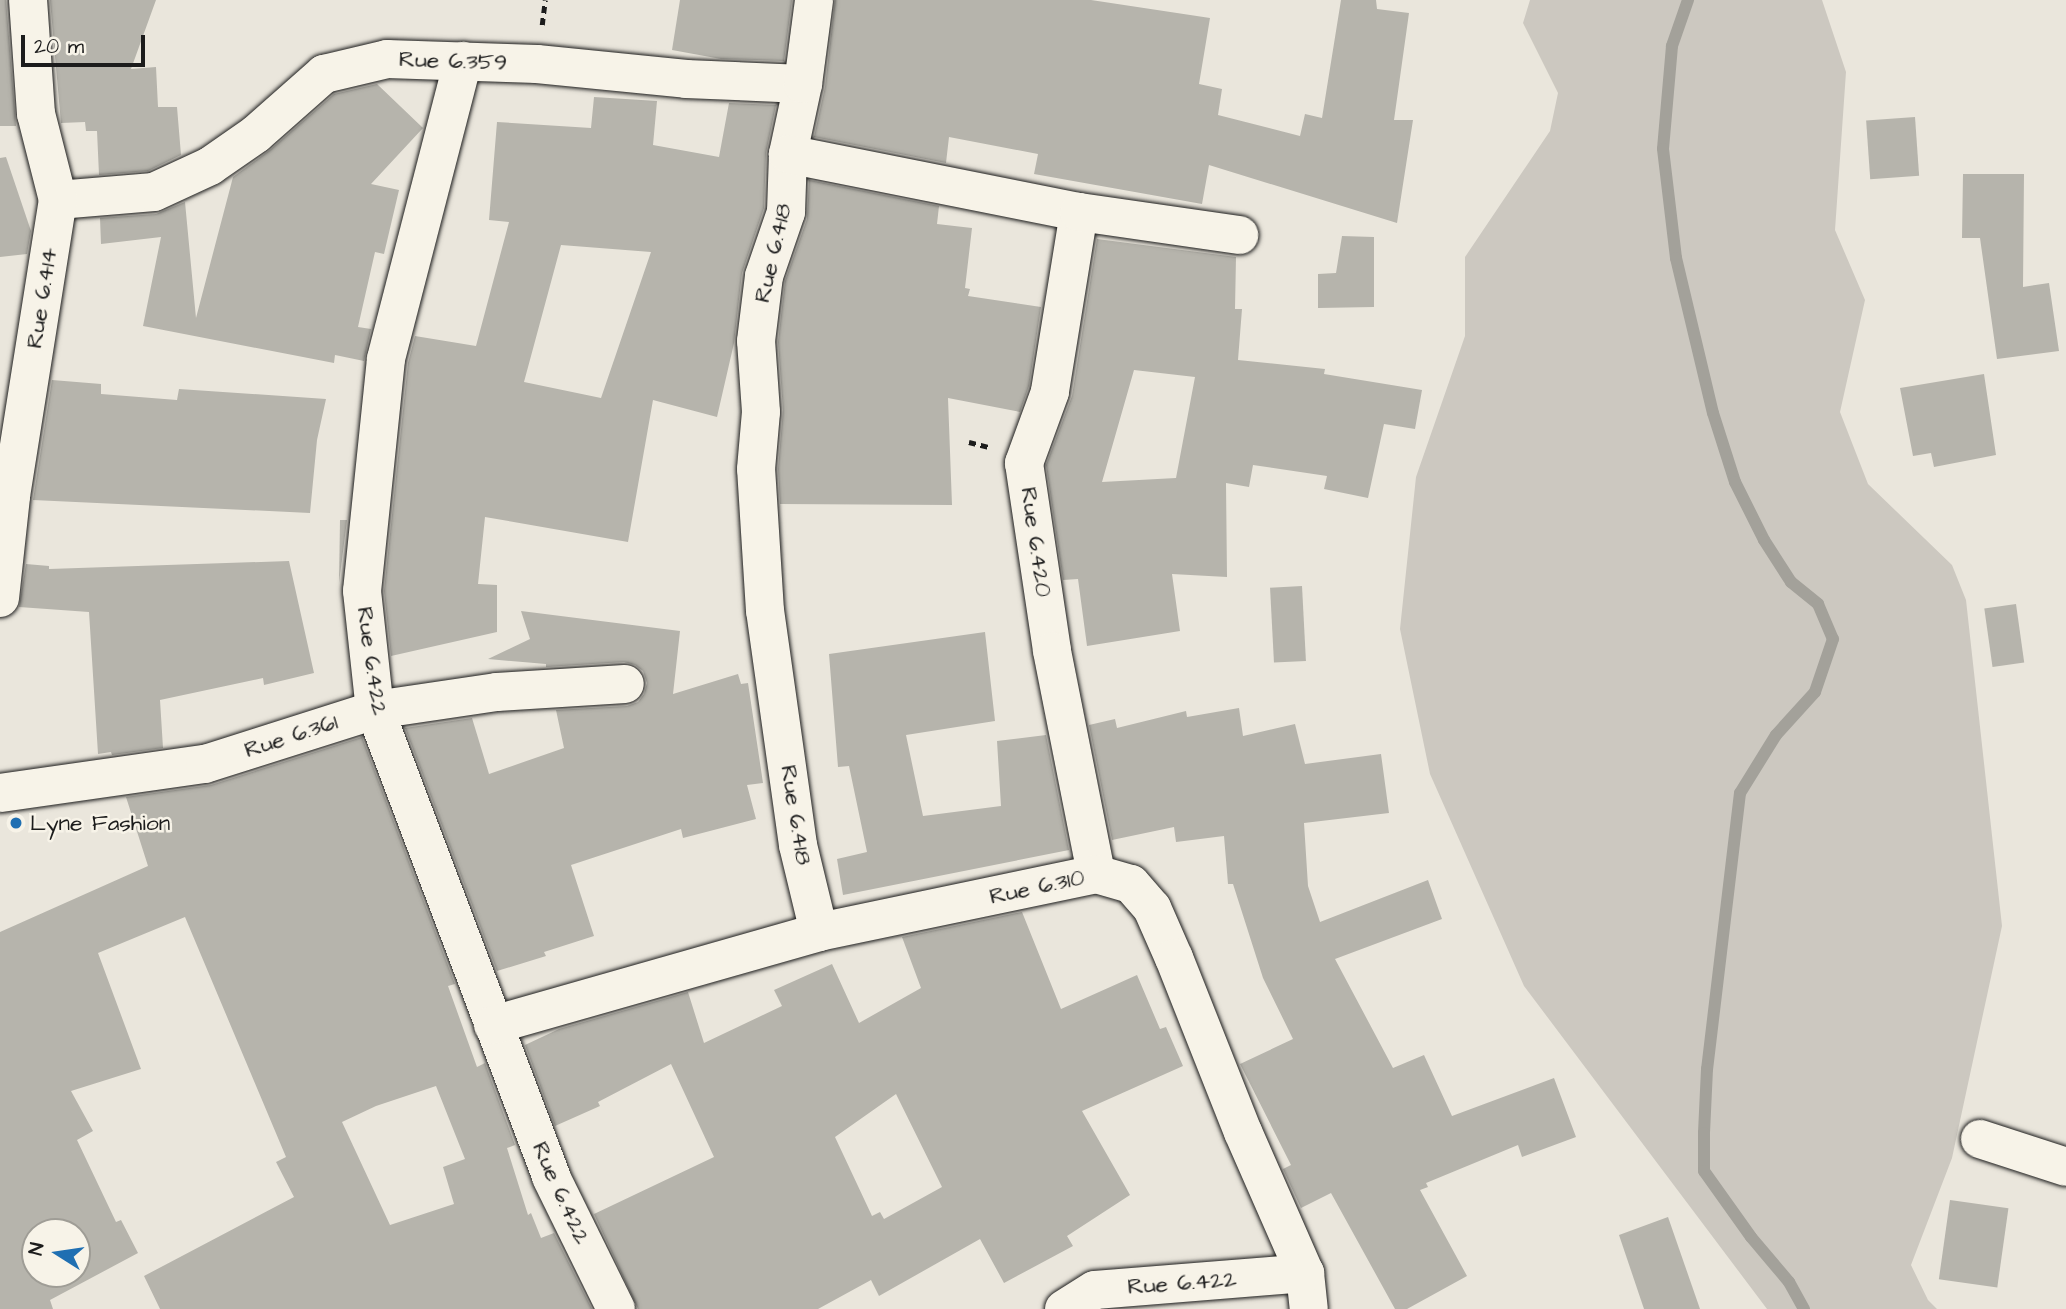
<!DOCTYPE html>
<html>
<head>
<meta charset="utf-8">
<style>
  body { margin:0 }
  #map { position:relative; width:2066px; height:1309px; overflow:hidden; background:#eae6dc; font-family:"Architects Daughter",sans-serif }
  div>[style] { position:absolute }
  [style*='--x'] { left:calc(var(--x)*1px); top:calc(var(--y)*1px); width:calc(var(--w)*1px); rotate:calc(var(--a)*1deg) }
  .green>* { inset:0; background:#ccc8c0 }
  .stream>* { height:12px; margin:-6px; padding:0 6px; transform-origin:6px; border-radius:6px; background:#a3a19a }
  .building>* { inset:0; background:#b6b4ac; transform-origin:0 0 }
  .path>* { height:4.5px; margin-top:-2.25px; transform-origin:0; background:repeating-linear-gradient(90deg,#1c1c1c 0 7px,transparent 0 12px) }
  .roads { filter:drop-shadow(0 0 2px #1c1c1c) drop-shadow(0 0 2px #1c1c1c) }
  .street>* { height:38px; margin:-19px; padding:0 19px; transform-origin:19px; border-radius:19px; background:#f7f3e8 }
  .dots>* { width:19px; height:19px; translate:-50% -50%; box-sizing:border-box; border:4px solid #f7f3e8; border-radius:50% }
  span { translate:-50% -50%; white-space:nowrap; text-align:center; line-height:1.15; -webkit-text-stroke:5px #f7f3e8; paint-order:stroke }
  .street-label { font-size:23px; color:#1c1c1c }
  .poi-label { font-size:23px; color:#1c1c1c }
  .left { translate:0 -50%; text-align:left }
  .north { position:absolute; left:21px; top:1218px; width:70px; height:70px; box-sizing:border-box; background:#f7f3e8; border:2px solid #9f9d96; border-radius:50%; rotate:282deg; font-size:19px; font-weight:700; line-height:28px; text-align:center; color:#1c1c1c }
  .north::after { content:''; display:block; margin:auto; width:24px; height:32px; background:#1f6fb2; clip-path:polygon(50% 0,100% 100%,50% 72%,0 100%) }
  .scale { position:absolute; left:21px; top:35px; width:124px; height:32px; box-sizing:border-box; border:4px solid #1c1c1c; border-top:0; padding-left:9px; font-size:21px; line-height:24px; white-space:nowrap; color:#1c1c1c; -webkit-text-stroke:5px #f7f3e8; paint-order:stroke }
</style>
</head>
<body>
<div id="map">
  <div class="green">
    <i style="clip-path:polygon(1530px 0,1822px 0,1846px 72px,1835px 230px,1865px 300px,1840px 412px,1868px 484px,1952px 565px,1966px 600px,2002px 926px,1952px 1158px,1911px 1265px,1928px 1300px,1937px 1309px,1767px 1309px,1524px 986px,1430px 774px,1400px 629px,1416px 477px,1465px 336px,1465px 257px,1550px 131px,1558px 93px,1523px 23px)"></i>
  </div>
  <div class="stream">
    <i style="--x:1688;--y:0;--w:49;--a:109.2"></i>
    <i style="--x:1672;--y:46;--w:103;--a:95"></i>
    <i style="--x:1663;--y:149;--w:110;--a:83.2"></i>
    <i style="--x:1676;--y:258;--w:159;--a:76.6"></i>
    <i style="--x:1713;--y:413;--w:72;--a:72.3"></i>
    <i style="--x:1735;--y:482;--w:65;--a:63.4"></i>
    <i style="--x:1764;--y:540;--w:50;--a:57.3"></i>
    <i style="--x:1791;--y:582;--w:35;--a:39"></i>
    <i style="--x:1818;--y:604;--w:38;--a:67"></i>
    <i style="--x:1833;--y:639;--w:56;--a:108.8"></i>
    <i style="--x:1815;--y:692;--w:58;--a:132.2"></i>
    <i style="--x:1776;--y:735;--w:68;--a:121.8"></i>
    <i style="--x:1740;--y:793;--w:278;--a:96.8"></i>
    <i style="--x:1707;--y:1069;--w:64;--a:92.7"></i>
    <i style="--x:1704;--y:1133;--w:38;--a:90"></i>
    <i style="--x:1704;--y:1171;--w:81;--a:54.5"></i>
    <i style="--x:1751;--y:1237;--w:59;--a:49.8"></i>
    <i style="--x:1789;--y:1282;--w:31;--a:61"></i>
  </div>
  <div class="building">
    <i style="clip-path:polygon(0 0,6px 0,16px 126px,0 126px)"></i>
    <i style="clip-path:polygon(50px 0,156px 0,131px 69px,156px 67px,158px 107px,177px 107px,181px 155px,148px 171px,99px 175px,97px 131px,86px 131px,85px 122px,61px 123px)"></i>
    <i style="clip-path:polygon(680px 0,792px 0,784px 61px,721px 59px,672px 50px)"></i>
    <i style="clip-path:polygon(835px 0,1091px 0,1210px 18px,1199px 84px,1222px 89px,1218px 115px,1300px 136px,1305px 114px,1322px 118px,1341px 0,1376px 0,1377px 9px,1409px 13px,1394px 120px,1413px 120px,1397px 223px,1209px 165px,1202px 204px,1034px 174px,1038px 154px,949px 137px,946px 163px,814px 137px,825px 87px)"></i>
    <i style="clip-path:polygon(377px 84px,423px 128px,371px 184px,399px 190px,384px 254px,375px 252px,358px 327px,371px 329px,364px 361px,335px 355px,334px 363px,143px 326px,161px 237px,101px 244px,100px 218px,156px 214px,185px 202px,196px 318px,233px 177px,270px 150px,334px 94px)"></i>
    <i style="clip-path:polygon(evenodd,594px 97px,657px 101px,653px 145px,719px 157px,729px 103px,776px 105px,766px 153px,764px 208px,742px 273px,734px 343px,717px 417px,653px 400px,628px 542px,485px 517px,478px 584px,497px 585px,497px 632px,391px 656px,384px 591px,408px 363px,415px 336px,476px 346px,509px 222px,489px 220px,497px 122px,591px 128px,594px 97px,561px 245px,651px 252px,601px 398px,524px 382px,561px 245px)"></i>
    <i style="left:1915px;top:117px;width:59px;height:49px;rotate:86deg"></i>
    <i style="clip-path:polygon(6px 157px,31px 231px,27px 254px,0 257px,0 158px)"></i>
    <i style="clip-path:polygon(1963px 174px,2024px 174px,2023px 287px,2049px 283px,2059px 351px,1997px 359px,1980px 238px,1962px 238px)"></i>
    <i style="clip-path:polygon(809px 180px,939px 206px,937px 224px,972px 228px,965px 288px,970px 289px,968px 296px,1041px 307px,1029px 386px,1020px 412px,948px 398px,952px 505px,780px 504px,778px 469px,783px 410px,778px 342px,785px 281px,807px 219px)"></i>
    <i style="clip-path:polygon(1342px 236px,1374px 237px,1374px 307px,1318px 308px,1318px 274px,1336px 273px)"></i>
    <i style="clip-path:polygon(evenodd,1097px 239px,1236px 257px,1235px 309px,1242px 309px,1238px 360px,1325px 369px,1324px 374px,1422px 390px,1415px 429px,1384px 424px,1368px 498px,1324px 489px,1327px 476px,1253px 465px,1249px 487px,1226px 483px,1227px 577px,1172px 574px,1180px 631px,1087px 646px,1078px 579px,1063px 580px,1046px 465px,1072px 396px,1097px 239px,1134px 370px,1195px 377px,1176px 478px,1102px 482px,1134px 370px)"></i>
    <i style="clip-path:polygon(1984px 374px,1996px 455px,1934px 467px,1931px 453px,1913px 456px,1900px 388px)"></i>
    <i style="clip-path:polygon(52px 380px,101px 384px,101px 394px,177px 400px,179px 389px,326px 399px,317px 440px,310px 513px,33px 500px)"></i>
    <i style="clip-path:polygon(340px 520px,347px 520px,339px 583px)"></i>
    <i style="clip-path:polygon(289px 561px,314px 673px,264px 685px,263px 678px,160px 700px,163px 748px,112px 755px,111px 752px,98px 754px,89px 612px,19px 607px,26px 564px,49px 566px,49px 569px)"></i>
    <i style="left:1302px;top:586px;width:75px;height:32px;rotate:87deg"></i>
    <i style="left:2016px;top:604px;width:59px;height:32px;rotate:82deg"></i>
    <i style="clip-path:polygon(521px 611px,680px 631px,673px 694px,738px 674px,741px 684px,748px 683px,763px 783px,747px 785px,756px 819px,683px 838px,681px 829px,571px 865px,594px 936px,544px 952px,546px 956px,497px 971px,405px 728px,472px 718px,489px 774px,564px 748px,556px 710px,627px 706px,638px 702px,644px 694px,647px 683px,643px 671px,635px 665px,624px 662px,546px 667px,546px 664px,488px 659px,530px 639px)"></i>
    <i style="clip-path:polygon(985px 632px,995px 721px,906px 735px,923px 816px,1001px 806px,997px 741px,1046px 735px,1069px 850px,843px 895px,837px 859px,867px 852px,849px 766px,838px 767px,829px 654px)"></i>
    <i style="clip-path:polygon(1239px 708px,1243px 736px,1295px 724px,1305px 764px,1381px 754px,1389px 813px,1304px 823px,1308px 886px,1320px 922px,1428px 880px,1442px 919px,1335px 959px,1393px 1068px,1424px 1055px,1452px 1116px,1554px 1078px,1576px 1137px,1522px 1157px,1518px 1145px,1426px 1183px,1428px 1187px,1420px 1190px,1467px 1276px,1407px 1309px,1395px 1309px,1331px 1193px,1301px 1208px,1283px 1169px,1291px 1165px,1240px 1064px,1293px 1039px,1263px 978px,1233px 884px,1228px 884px,1224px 836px,1176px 842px,1174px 827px,1112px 840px,1089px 725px,1115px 719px,1117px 728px,1186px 711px,1187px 717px)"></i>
    <i style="clip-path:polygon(evenodd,362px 737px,455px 984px,448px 986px,477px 1067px,485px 1063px,515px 1145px,507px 1148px,528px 1215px,531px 1213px,541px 1238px,554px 1233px,592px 1309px,160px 1309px,144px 1276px,294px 1197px,276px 1162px,286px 1157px,185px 917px,98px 953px,141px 1069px,71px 1091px,93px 1131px,77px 1140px,116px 1222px,121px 1220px,138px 1253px,50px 1300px,53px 1309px,0 1309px,0 932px,148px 866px,126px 797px,211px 785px,362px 737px,436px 1086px,465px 1159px,443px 1167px,454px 1204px,390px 1225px,342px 1122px,376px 1106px,436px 1086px,362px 737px,35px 1232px,77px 1232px,77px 1274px,35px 1274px,35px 1232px)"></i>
    <i style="clip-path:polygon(evenodd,1022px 912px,1061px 1009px,1137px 975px,1160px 1029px,1166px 1027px,1183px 1066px,1082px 1111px,1130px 1195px,1067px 1236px,1073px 1246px,1004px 1283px,980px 1239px,879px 1296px,871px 1280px,818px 1309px,638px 1309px,594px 1214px,714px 1157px,671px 1064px,598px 1102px,600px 1106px,555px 1126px,525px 1045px,559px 1029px,688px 992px,704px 1043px,782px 1006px,774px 990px,832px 964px,859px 1023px,921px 988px,902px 937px,1022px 912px,896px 1094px,942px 1187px,884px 1219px,880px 1212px,872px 1216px,835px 1137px,896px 1094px)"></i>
    <i style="left:1950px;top:1200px;width:59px;height:80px;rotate:8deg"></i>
    <i style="clip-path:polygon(1668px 1217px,1700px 1309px,1644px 1309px,1619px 1235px)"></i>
  </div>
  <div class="path">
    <i style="--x:542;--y:25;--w:25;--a:-83"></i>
    <i style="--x:969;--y:442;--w:21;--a:14"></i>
  </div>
  <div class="roads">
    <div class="street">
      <i style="--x:463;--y:61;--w:308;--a:104.5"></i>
      <i style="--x:386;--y:359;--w:233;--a:95.9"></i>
      <i style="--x:362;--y:591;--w:120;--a:83.8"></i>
      <i style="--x:375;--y:710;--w:499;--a:69.3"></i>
      <i style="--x:551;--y:1177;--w:147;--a:63.8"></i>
      <i style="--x:788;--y:154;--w:72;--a:-77.9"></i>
      <i style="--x:58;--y:200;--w:96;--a:-4.8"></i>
      <i style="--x:154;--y:192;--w:62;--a:-24.9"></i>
      <i style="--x:210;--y:166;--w:56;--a:-34.8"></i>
      <i style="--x:256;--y:134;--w:91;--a:-41.4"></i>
      <i style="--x:324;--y:74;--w:65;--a:-13.4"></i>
      <i style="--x:387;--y:59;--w:150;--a:1.9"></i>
      <i style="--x:537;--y:64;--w:150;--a:5.7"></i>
      <i style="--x:686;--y:79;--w:117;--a:2.4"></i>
      <i style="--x:803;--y:84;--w:85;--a:-82.5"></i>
      <i style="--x:1079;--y:212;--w:182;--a:99.2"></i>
      <i style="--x:1050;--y:392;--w:76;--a:110.1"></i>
      <i style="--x:1024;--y:463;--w:190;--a:81.5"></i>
      <i style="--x:1052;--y:651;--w:227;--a:78.8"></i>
      <i style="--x:0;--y:598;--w:103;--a:-83.8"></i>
      <i style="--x:11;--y:496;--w:300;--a:-81"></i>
      <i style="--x:58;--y:200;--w:89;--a:-104.3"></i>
      <i style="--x:36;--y:114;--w:114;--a:-94"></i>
      <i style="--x:0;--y:793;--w:207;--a:-8.1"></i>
      <i style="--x:205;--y:764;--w:178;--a:-17.6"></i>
      <i style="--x:375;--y:710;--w:123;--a:-8.4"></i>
      <i style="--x:497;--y:692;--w:128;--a:-3.6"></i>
      <i style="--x:819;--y:932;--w:89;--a:-103.6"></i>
      <i style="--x:798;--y:845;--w:236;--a:-98"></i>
      <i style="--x:765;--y:611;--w:142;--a:-93.6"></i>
      <i style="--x:756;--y:469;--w:57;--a:-85"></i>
      <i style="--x:761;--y:412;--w:71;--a:-94"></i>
      <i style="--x:756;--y:341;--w:65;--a:-83"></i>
      <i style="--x:764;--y:276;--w:68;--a:-71"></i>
      <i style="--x:786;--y:212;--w:58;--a:-88"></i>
      <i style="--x:788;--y:154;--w:297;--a:11.3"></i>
      <i style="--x:1079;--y:212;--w:162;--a:8.2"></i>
      <i style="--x:493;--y:1025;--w:339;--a:-15.9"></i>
      <i style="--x:819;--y:932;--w:283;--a:-11.8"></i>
      <i style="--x:1096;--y:874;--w:36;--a:16"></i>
      <i style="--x:1131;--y:884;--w:32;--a:49"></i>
      <i style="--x:1152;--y:908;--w:55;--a:66.3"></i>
      <i style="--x:1174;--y:958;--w:187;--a:68.4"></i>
      <i style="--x:1243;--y:1132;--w:154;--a:66.3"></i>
      <i style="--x:1305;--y:1273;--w:36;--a:84"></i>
      <i style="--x:1980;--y:1139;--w:90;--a:18"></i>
      <i style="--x:1064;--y:1309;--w:36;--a:-32"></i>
      <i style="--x:1095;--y:1290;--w:211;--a:-4.6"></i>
    </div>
  </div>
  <div class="dots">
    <i style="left:16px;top:823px;background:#1f6fb2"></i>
  </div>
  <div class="street-label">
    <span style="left:453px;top:61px;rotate:2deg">Rue 6.359</span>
    <span style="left:773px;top:253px;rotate:-77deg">Rue 6.418</span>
    <span style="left:42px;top:298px;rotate:-81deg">Rue 6.414</span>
    <span style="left:1036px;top:542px;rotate:82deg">Rue 6.420</span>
    <span style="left:372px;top:661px;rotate:82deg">Rue 6.422</span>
    <span style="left:291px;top:736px;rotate:-18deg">Rue 6.361</span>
    <span style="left:796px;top:815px;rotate:81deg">Rue 6.418</span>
    <span style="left:1037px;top:887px;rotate:-12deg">Rue 6.310</span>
    <span style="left:561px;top:1193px;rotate:66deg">Rue 6.422</span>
    <span style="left:1182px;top:1283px;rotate:-4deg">Rue 6.422</span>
  </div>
  <div class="poi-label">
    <span class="left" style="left:30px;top:823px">Lyne Fashion</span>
  </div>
  <div class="north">N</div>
  <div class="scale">20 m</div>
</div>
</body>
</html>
